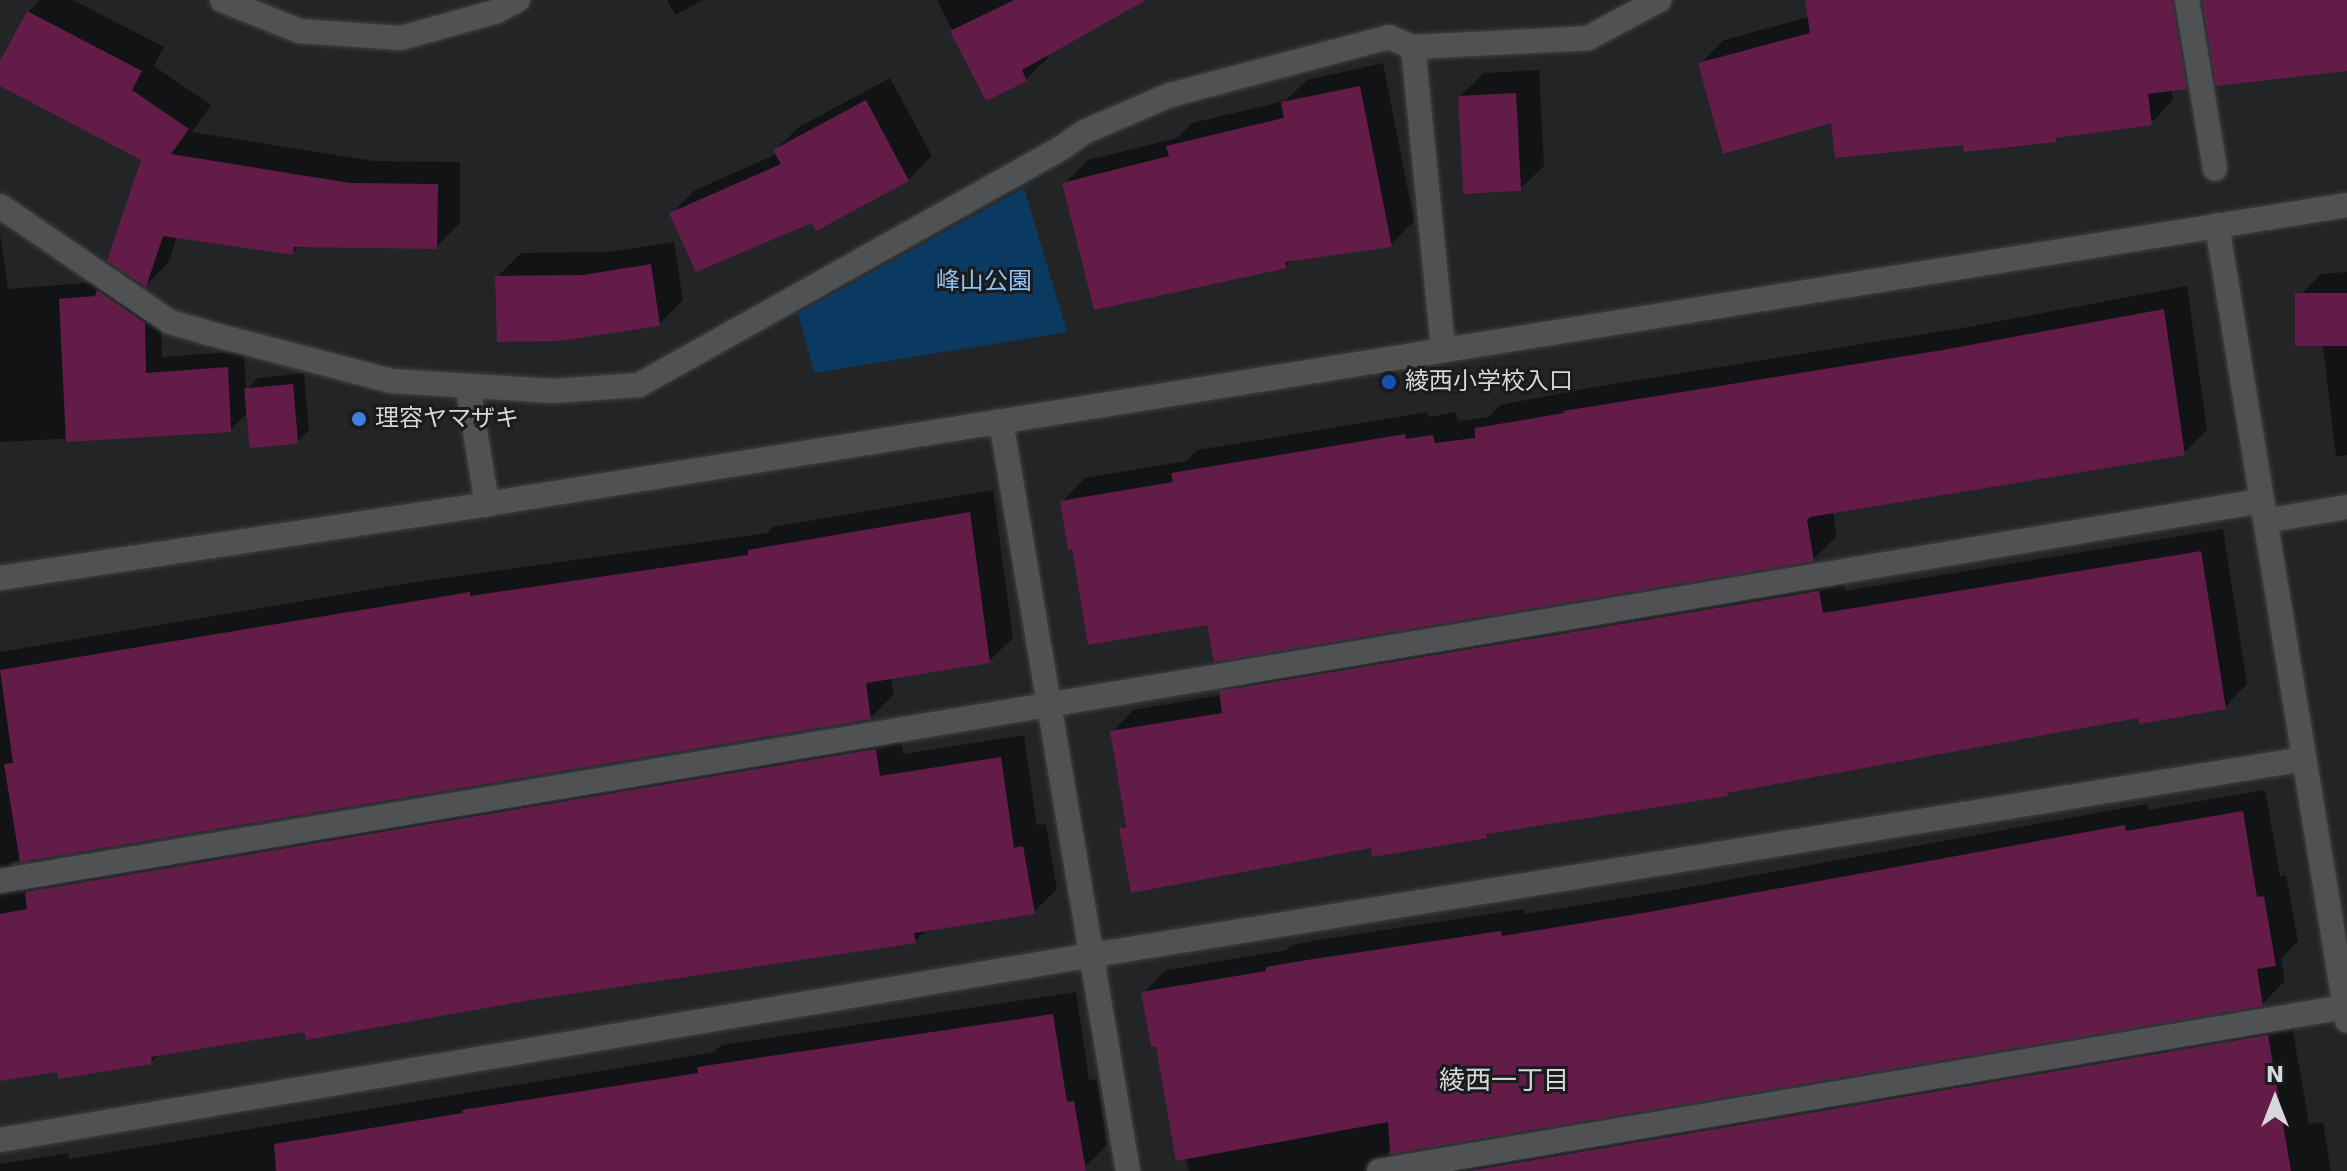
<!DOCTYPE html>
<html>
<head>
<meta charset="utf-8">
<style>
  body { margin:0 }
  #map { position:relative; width:2347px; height:1171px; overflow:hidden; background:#222426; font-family:"DejaVu Sans","Noto Sans JP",sans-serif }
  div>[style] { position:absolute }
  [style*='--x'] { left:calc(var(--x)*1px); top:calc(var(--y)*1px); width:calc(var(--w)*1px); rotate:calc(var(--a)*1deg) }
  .green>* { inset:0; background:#0a3a62 }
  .shadow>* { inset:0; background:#0007 }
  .building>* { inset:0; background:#631c48; transform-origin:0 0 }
  .roads { filter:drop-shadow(0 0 2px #414244) drop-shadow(0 0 2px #414244) }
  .minor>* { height:24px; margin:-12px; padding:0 12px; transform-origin:12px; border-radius:12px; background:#4f5153 }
  .dots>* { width:22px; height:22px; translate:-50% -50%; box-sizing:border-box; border:4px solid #191b1c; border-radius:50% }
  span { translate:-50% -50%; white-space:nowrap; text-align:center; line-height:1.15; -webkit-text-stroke:6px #191b1c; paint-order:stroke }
  .park-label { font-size:24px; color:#93c4f4 }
  .poi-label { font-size:24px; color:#d6d7d9 }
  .left { translate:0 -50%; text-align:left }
  .neighbourhood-label { font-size:26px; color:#d6d7d9 }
  .north { position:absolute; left:2235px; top:1059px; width:80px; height:80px; -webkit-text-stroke:6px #191b1c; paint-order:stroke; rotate:0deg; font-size:22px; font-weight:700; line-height:32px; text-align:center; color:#d6d7d9 }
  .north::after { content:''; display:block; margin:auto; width:28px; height:36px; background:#d6d7d9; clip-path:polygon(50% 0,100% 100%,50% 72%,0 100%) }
</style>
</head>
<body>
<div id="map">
  <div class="green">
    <i style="clip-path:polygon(1024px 188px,1067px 332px,814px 373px,798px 313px)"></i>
  </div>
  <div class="shadow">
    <i style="clip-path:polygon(40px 0,73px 0,164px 47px,154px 66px,211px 105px,192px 132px,374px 161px,460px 162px,460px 223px,436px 247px,301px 245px,292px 253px,177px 236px,169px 262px,146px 285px,144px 159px,0 84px,0 65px,28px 12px)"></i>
    <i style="clip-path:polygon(667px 0,703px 0,675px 15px)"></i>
    <i style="clip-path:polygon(937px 0,1142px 0,1046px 54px,1048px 58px,1026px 79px,987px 99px)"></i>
    <i style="clip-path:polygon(1807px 0,2162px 0,2173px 100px,2150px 124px,2059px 136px,2055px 140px,1965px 143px,1833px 121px,1700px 64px,1724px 40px,1809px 17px)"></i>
    <i style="clip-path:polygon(1383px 63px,1414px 221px,1391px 245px,1293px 259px,1286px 266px,1064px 184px,1088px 160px,1177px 138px,1192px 123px,1285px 101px,1307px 80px)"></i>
    <i style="clip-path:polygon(1539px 70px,1544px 166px,1520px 189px,1460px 96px,1484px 73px)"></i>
    <i style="clip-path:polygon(890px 78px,932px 156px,908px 180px,813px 220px,672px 213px,695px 190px,777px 154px,775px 150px,799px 127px)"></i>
    <i style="clip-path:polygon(0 233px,8px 289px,110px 281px,160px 306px,162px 357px,244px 351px,246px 390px,258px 378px,304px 373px,309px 430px,297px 442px,248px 412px,230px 430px,0 442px)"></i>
    <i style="clip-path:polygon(674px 242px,683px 300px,659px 324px,497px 277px,521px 253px,608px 252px)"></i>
    <i style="clip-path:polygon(2347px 272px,2347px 455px,2336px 457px,2323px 346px,2297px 298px,2321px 274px)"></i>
    <i style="clip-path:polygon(2187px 286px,2207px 430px,2184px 453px,1833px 513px,1837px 536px,1813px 559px,1209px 622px,1074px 547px,1062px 502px,1085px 478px,1186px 461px,1197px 450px,1428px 412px,1429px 417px,1456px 412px,1458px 421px,1489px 417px,1500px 405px,1589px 388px,1968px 327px)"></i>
    <i style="clip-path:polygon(993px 490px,1013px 638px,989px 661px,891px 677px,894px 694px,870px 718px,10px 862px,12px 868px,899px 727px,903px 754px,1024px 735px,1037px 825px,1046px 824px,1057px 889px,1034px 912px,927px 929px,915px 941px,160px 1053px,151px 1062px,59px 1070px,0 1079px,0 652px,409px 583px,767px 533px,773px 527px)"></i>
    <i style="clip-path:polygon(2223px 529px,2247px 684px,2225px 707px,2139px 716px,1731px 790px,1727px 794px,1492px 831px,1486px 836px,1372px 845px,1122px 829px,1127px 823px,1112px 732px,1134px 710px,1221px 695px,1243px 670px,1841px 569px,1845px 591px)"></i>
    <i style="clip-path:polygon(2265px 790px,2280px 876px,2286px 875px,2298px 941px,2281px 958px,2285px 981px,2262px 1004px,1387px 1152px,1396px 1163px,2290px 1014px,2309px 1124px,2323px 1122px,2331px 1171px,1189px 1171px,1143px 993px,1166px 970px,1286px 950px,1291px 945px,1318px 940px,1523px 909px,1524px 914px,1673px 890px,2147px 804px,2148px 810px)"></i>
    <i style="clip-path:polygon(1076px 992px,1089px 1080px,1097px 1079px,1107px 1145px,1084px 1168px,1065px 1171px,0 1171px,0 1164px,68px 1153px,69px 1159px,714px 1052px,722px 1045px)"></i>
  </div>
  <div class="building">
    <i style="clip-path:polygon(1014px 0,1146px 0,1022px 70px,1027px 81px,986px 101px,950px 31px)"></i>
    <i style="clip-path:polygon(1805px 0,2172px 0,2187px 89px,2148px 94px,2152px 125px,2056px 138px,2056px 142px,1964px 152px,1963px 145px,1835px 158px,1831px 123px,1723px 154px,1698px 63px,1810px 33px)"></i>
    <i style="clip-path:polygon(2202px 0,2347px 0,2347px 71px,2216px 86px)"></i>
    <i style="clip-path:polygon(27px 11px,142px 71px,132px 90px,189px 129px,171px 154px,350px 183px,438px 184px,437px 249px,294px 247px,293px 255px,163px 236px,146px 287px,107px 261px,141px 160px,0 86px,0 61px)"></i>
    <i style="clip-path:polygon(1360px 86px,1392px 247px,1285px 262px,1287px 268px,1094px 310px,1062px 183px,1169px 156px,1166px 146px,1284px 118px,1281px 102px)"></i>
    <i style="left:1516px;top:93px;width:98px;height:58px;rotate:87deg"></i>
    <i style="clip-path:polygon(866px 100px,909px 181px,816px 231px,812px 223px,696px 272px,669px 213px,781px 164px,773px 150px)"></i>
    <i style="clip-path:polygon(651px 264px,660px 326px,558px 341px,497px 342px,495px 276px,583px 275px)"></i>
    <i style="clip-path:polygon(97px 290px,145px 323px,146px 373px,228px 367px,231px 432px,66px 442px,59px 299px,95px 296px)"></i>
    <i style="left:2347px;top:293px;width:53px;height:52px;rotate:90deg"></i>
    <i style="clip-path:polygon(2164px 309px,2185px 455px,1810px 517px,1807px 520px,1814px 561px,1214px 662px,1207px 625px,1088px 645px,1072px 549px,1068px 550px,1060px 501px,1173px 482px,1171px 473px,1405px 434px,1406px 439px,1433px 435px,1435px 443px,1475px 438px,1475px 428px,1564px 413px,1563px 411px,1943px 350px)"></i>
    <i style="left:293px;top:384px;width:60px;height:49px;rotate:85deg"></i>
    <i style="clip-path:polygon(970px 512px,990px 663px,866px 683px,871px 719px,20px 862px,4px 764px,13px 763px,0 670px,470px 592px,470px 596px,748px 555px,748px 550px)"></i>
    <i style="clip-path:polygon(2201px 551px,2226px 709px,2139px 724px,2138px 718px,1727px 793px,1728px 796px,1486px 834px,1487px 838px,1372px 857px,1371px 848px,1131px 893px,1119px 828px,1126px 827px,1110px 731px,1222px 713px,1219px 691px,1819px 591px,1823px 613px)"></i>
    <i style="clip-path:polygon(876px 749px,880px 776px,1001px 757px,1014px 848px,1023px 846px,1035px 914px,914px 933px,916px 943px,536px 999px,306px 1040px,304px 1032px,151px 1057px,152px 1064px,58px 1079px,57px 1072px,0 1081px,0 914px,27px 909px,25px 892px)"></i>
    <i style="clip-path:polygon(2243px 811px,2257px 897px,2264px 896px,2276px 966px,2257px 969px,2263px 1006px,1390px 1154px,1388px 1122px,1176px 1161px,1156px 1047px,1151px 1047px,1141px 992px,1266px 971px,1266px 967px,1294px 962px,1501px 931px,1502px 936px,1649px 912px,2125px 825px,2126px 831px)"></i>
    <i style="clip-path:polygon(1053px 1014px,1067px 1102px,1074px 1101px,1086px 1171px,276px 1171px,274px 1144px,463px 1113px,462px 1110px,698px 1073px,697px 1067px)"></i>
    <i style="clip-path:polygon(2268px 1035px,2291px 1171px,1469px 1171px)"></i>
  </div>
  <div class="roads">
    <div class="minor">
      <i style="--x:222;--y:0;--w:83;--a:21.9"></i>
      <i style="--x:299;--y:31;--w:102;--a:3.9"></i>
      <i style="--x:401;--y:38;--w:98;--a:-15.5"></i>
      <i style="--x:495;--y:12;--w:26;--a:-28"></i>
      <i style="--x:2187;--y:0;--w:171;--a:80.6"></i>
      <i style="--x:1413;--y:47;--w:303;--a:84.3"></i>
      <i style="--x:0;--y:206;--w:206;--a:34.3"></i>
      <i style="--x:170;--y:322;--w:40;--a:16"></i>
      <i style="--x:208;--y:333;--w:189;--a:14.7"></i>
      <i style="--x:391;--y:381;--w:163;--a:3.5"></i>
      <i style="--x:554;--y:391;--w:85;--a:-4"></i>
      <i style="--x:639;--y:385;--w:483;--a:-29.3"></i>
      <i style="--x:1060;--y:149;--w:29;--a:-35"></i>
      <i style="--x:1084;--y:132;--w:94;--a:-23.3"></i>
      <i style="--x:1170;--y:95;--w:227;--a:-14.8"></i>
      <i style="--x:1389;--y:37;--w:26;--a:23"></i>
      <i style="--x:1413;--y:47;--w:175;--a:-2.9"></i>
      <i style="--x:1588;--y:38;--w:81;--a:-28.2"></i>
      <i style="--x:2217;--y:225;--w:806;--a:80.71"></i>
      <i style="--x:468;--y:388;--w:118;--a:80.7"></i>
      <i style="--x:1001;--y:421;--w:761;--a:80.39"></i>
      <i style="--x:2265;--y:521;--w:83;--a:-9.7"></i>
      <i style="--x:0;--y:578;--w:493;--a:-8.6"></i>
      <i style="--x:487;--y:504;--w:1884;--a:-9.13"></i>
      <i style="--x:0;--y:881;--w:2294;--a:-9.54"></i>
      <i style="--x:0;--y:1140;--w:1109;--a:-9.61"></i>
      <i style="--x:1093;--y:955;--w:1227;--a:-9.19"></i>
      <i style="--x:1379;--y:1171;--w:980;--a:-9.64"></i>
    </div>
  </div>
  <div class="dots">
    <i style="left:1389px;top:382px;background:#1a4fb4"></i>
    <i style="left:359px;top:419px;background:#3f7fe0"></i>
  </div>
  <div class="park-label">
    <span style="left:984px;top:282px">峰山公園</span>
  </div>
  <div class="poi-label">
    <span class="left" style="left:1405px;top:382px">綾西小学校入口</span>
    <span class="left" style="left:375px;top:419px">理容ヤマザキ</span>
  </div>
  <div class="neighbourhood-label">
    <span style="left:1504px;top:1081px">綾西一丁目</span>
  </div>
  <div class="north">N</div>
</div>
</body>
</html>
